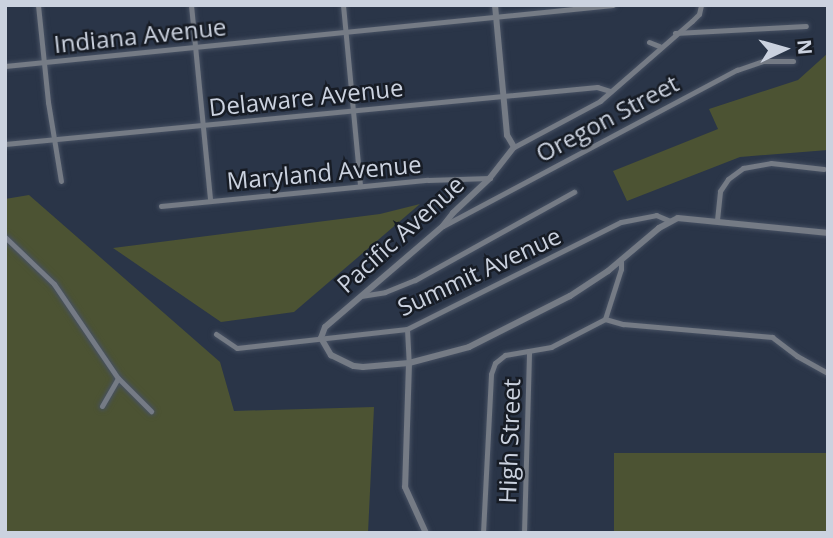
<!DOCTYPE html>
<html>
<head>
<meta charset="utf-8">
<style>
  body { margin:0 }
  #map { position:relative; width:833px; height:538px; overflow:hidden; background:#2a3548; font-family:"Open Sans",sans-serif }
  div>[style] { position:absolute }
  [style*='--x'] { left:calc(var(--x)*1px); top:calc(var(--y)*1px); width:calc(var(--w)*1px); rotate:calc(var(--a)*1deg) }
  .green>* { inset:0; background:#4c5333; transform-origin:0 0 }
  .roads { filter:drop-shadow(0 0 2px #475163) drop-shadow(0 0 2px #475163) }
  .minor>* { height:5px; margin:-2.5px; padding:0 2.5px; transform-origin:2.5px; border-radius:2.5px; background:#757b85 }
  .tertiary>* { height:6px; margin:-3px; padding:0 3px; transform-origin:3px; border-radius:3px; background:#757b85 }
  span { translate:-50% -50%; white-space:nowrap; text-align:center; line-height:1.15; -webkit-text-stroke:5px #171c25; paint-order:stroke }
  .street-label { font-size:24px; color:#cbd2df }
  .frame { position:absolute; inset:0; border:7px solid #cbd2df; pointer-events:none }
  .north { position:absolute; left:749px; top:14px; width:70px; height:70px; -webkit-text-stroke:5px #171c25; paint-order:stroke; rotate:85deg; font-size:19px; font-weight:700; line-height:28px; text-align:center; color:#cbd2df }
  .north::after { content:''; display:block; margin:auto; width:24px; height:32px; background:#cbd2df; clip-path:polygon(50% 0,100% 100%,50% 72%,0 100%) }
</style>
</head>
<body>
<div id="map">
  <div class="green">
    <i style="clip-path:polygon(828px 53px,828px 150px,740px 157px,627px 201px,613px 171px,718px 129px,709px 109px,798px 80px)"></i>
    <i style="clip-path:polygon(29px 195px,220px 362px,234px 411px,374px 407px,368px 533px,5px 533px,5px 199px)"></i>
    <i style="clip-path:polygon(420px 204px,294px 312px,221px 322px,113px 248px,380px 214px)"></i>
    <i style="left:614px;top:453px;width:214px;height:80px"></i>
  </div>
  <div class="roads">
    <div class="minor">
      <i style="--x:38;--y:5;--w:98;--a:84.1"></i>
      <i style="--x:48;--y:102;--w:80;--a:80.7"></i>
      <i style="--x:191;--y:5;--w:196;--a:84.4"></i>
      <i style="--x:343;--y:5;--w:182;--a:84.6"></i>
      <i style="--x:675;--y:33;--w:131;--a:-3.1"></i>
      <i style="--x:649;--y:42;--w:11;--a:22"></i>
      <i style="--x:5;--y:66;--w:611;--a:-5.73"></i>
      <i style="--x:5;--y:144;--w:595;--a:-5.5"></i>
      <i style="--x:597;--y:87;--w:14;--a:17"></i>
      <i style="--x:514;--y:147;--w:98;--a:-28.1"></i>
      <i style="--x:600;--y:101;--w:122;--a:-41"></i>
      <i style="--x:692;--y:21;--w:10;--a:-45"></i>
      <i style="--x:699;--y:14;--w:9;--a:-77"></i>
      <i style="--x:161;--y:206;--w:268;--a:-5.6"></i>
      <i style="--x:428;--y:180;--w:62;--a:-1.8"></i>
      <i style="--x:717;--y:220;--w:29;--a:-84"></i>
      <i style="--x:720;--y:191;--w:14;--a:-56"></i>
      <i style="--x:728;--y:179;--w:19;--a:-36"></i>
      <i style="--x:743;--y:168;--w:28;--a:-10"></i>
      <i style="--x:771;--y:163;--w:53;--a:6.5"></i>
      <i style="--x:443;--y:226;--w:333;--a:-28"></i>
      <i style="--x:737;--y:70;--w:28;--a:-19"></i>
      <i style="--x:763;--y:61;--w:30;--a:0"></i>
      <i style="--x:5;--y:237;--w:68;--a:43.8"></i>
      <i style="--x:54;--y:284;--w:114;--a:55.8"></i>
      <i style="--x:118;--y:378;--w:47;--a:45"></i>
      <i style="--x:361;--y:296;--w:24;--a:-9"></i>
      <i style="--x:385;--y:292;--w:32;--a:-22"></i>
      <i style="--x:415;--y:280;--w:182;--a:-29"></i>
      <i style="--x:605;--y:319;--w:19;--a:16"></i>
      <i style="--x:623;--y:324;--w:150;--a:5"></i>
      <i style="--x:772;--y:337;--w:31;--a:37"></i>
      <i style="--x:797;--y:356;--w:35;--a:29"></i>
      <i style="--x:407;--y:329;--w:34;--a:87"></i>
      <i style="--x:216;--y:334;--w:25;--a:34"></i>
      <i style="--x:237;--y:348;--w:171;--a:-6.4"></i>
      <i style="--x:407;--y:329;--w:239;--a:-26.6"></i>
      <i style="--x:621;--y:222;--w:36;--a:-11"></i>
      <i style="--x:656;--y:215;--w:15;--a:23"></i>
      <i style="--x:102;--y:406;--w:32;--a:-60"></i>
      <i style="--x:483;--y:533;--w:159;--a:-87.1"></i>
      <i style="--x:491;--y:374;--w:12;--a:-70"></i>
      <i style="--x:495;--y:363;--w:13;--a:-39"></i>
      <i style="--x:505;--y:355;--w:47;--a:-9.9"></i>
      <i style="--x:551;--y:347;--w:61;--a:-27.4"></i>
      <i style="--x:605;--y:319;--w:52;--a:-72.3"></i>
      <i style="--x:621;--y:269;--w:9;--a:-90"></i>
      <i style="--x:524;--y:533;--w:182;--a:-88.4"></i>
    </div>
    <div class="tertiary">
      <i style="--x:495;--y:5;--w:131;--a:84.7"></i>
      <i style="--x:507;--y:135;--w:14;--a:60"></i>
      <i style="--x:514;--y:147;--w:39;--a:128"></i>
      <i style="--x:490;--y:178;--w:51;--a:136.6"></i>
      <i style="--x:453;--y:213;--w:16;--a:128"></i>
      <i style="--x:443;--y:226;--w:155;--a:139.4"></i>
      <i style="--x:325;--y:327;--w:12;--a:110"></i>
      <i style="--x:321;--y:338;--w:20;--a:60"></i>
      <i style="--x:331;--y:355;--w:25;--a:26"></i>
      <i style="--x:354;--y:366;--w:9;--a:6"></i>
      <i style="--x:363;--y:367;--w:46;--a:-5"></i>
      <i style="--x:409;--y:363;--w:62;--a:-14.9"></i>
      <i style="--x:469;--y:347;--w:113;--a:-26.8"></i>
      <i style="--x:570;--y:296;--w:45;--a:-33.3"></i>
      <i style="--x:608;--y:271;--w:67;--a:-40.1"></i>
      <i style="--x:659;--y:228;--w:21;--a:-28"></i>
      <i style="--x:678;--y:218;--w:151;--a:5.7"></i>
      <i style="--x:409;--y:363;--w:124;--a:91.8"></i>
      <i style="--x:405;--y:487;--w:51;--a:65.5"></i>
    </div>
  </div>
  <div class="street-label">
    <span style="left:140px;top:35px;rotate:-6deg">Indiana Avenue</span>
    <span style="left:306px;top:97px;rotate:-6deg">Delaware Avenue</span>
    <span style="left:607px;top:118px;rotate:-28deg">Oregon Street</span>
    <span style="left:324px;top:172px;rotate:-5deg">Maryland Avenue</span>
    <span style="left:400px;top:234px;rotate:-42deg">Pacific Avenue</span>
    <span style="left:479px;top:271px;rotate:-25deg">Summit Avenue</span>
    <span style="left:509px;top:441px;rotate:-88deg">High Street</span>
  </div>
  <div class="frame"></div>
  <div class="north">N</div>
</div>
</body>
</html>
